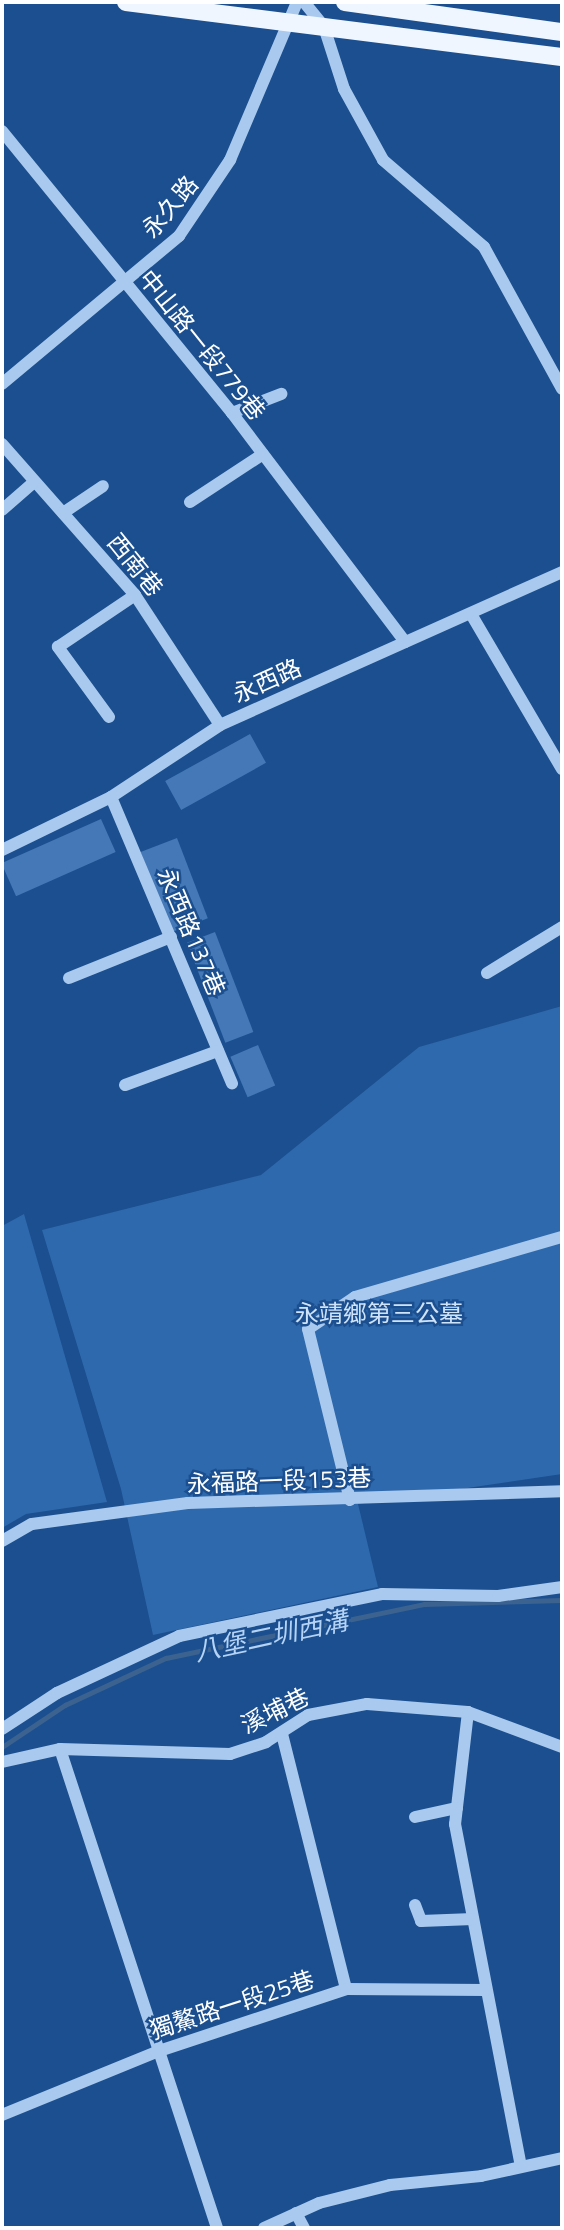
<!DOCTYPE html>
<html>
<head>
<meta charset="utf-8">
<style>
  body { margin:0 }
  #map { position:relative; width:564px; height:2230px; overflow:hidden; background:#1b4f8f; font-family:"Titillium Web","Noto Sans TC",sans-serif }
  div>[style] { position:absolute }
  [style*='--x'] { left:calc(var(--x)*1px); top:calc(var(--y)*1px); width:calc(var(--w)*1px); rotate:calc(var(--a)*1deg) }
  .green>* { inset:0; background:#2e69ad }
  .stream>* { height:4.5px; margin:-2.25px; padding:0 2.25px; transform-origin:2.25px; border-radius:2.25px; background:#3c6290 }
  .building>* { inset:0; background:#4478b7; transform-origin:0 0 }
  .minor>* { height:12px; margin:-6px; padding:0 6px; transform-origin:6px; border-radius:6px; background:#a9c9ee }
  .major>* { height:18px; margin:-9px; padding:0 9px; transform-origin:9px; border-radius:9px; background:#f0f6ff }
  span { translate:-50% -50%; white-space:nowrap; text-align:center; line-height:1.15; -webkit-text-stroke:5px #1b4f8f; paint-order:stroke }
  .street-label { font-size:24px; color:#fff }
  .park-label { font-size:24px; color:#cfe3fa }
  .water-label { font-size:26px; color:#b5d3f5; font-style:italic }
  .frame { position:absolute; inset:0; border:4px solid #fff; pointer-events:none }
</style>
</head>
<body>
<div id="map">
  <div class="green">
    <i style="clip-path:polygon(562px 1006px,562px 1474px,358px 1504px,378px 1587px,153px 1635px,121px 1489px,42px 1230px,261px 1175px,419px 1047px)"></i>
    <i style="clip-path:polygon(24px 1214px,107px 1502px,26px 1514px,2px 1528px,2px 1226px)"></i>
  </div>
  <div class="stream">
    <i style="--x:2;--y:1747;--w:76;--a:-33.7"></i>
    <i style="--x:65;--y:1705;--w:111;--a:-25"></i>
    <i style="--x:166;--y:1658;--w:264;--a:-11.8"></i>
    <i style="--x:424;--y:1604;--w:138;--a:-1.7"></i>
  </div>
  <div class="building">
    <i style="left:250px;top:734px;width:33px;height:97px;rotate:61deg"></i>
    <i style="left:101px;top:819px;width:36px;height:109px;rotate:66deg"></i>
    <i style="left:177px;top:838px;width:86px;height:39px;rotate:69deg"></i>
    <i style="left:215px;top:932px;width:107px;height:30px;rotate:69deg"></i>
    <i style="left:258px;top:1045px;width:44px;height:30px;rotate:67deg"></i>
  </div>
  <div class="minor">
    <i style="--x:304;--y:2;--w:32;--a:51"></i>
    <i style="--x:324;--y:27;--w:65;--a:72.1"></i>
    <i style="--x:344;--y:89;--w:81;--a:61.2"></i>
    <i style="--x:383;--y:160;--w:133;--a:40.7"></i>
    <i style="--x:484;--y:247;--w:162;--a:61.2"></i>
    <i style="--x:2;--y:131;--w:364;--a:50.8"></i>
    <i style="--x:232;--y:413;--w:287;--a:52.9"></i>
    <i style="--x:2;--y:384;--w:231;--a:-39.9"></i>
    <i style="--x:179;--y:236;--w:92;--a:-56.1"></i>
    <i style="--x:230;--y:160;--w:172;--a:-67"></i>
    <i style="--x:232;--y:413;--w:53;--a:-21.2"></i>
    <i style="--x:2;--y:444;--w:201;--a:48.6"></i>
    <i style="--x:135;--y:595;--w:155;--a:56.8"></i>
    <i style="--x:190;--y:502;--w:87;--a:-33.3"></i>
    <i style="--x:2;--y:510;--w:43;--a:-41.2"></i>
    <i style="--x:63;--y:513;--w:48;--a:-34"></i>
    <i style="--x:471;--y:614;--w:180;--a:59.6"></i>
    <i style="--x:109;--y:717;--w:87;--a:-126.1"></i>
    <i style="--x:58;--y:647;--w:93;--a:-34"></i>
    <i style="--x:111;--y:797;--w:311;--a:67.1"></i>
    <i style="--x:2;--y:850;--w:121;--a:-25.9"></i>
    <i style="--x:111;--y:797;--w:131;--a:-33.4"></i>
    <i style="--x:220;--y:725;--w:375;--a:-24.1"></i>
    <i style="--x:487;--y:973;--w:88;--a:-31.5"></i>
    <i style="--x:69;--y:978;--w:110;--a:-21.9"></i>
    <i style="--x:125;--y:1085;--w:99;--a:-20.1"></i>
    <i style="--x:350;--y:1500;--w:176;--a:-103.8"></i>
    <i style="--x:308;--y:1329;--w:57;--a:-34.2"></i>
    <i style="--x:355;--y:1297;--w:216;--a:-16.2"></i>
    <i style="--x:2;--y:1541;--w:34;--a:-30"></i>
    <i style="--x:32;--y:1524;--w:157;--a:-7.7"></i>
    <i style="--x:188;--y:1503;--w:374;--a:-1.8"></i>
    <i style="--x:468;--y:1712;--w:113;--a:96.6"></i>
    <i style="--x:455;--y:1824;--w:348;--a:79.1"></i>
    <i style="--x:2;--y:1729;--w:66;--a:-33.2"></i>
    <i style="--x:57;--y:1693;--w:135;--a:-25"></i>
    <i style="--x:179;--y:1636;--w:207;--a:-11.7"></i>
    <i style="--x:382;--y:1594;--w:116;--a:1"></i>
    <i style="--x:498;--y:1596;--w:65;--a:-8"></i>
    <i style="--x:282;--y:1734;--w:263;--a:75.9"></i>
    <i style="--x:60;--y:1749;--w:504;--a:71.85"></i>
    <i style="--x:2;--y:1762;--w:59;--a:-12.6"></i>
    <i style="--x:60;--y:1749;--w:170;--a:1.7"></i>
    <i style="--x:230;--y:1754;--w:38;--a:-18"></i>
    <i style="--x:266;--y:1742;--w:50;--a:-32.7"></i>
    <i style="--x:308;--y:1715;--w:60;--a:-10.6"></i>
    <i style="--x:367;--y:1704;--w:101;--a:4.5"></i>
    <i style="--x:468;--y:1712;--w:100;--a:20.4"></i>
    <i style="--x:415;--y:1817;--w:43;--a:-12.1"></i>
    <i style="--x:415;--y:1905;--w:17;--a:69"></i>
    <i style="--x:421;--y:1921;--w:52;--a:-2.2"></i>
    <i style="--x:2;--y:2115;--w:166;--a:-22.2"></i>
    <i style="--x:156;--y:2052;--w:200;--a:-18.3"></i>
    <i style="--x:346;--y:1989;--w:140;--a:0.4"></i>
    <i style="--x:296;--y:2213;--w:17;--a:62"></i>
    <i style="--x:264;--y:2228;--w:60;--a:-24.4"></i>
    <i style="--x:319;--y:2203;--w:73;--a:-14.2"></i>
    <i style="--x:390;--y:2185;--w:91;--a:-5.6"></i>
    <i style="--x:481;--y:2176;--w:83;--a:-12.5"></i>
  </div>
  <div class="major">
    <i style="--x:126;--y:2;--w:439;--a:7.2"></i>
    <i style="--x:345;--y:2;--w:219;--a:7.9"></i>
  </div>
  <div class="street-label">
    <span style="left:170px;top:207px;rotate:-50deg">永久路</span>
    <span style="left:202px;top:345px;rotate:51deg">中山路一段779巷</span>
    <span style="left:135px;top:565px;rotate:51deg">西南巷</span>
    <span style="left:267px;top:681px;rotate:-24deg">永西路</span>
    <span style="left:191px;top:932px;rotate:67deg">永西路137巷</span>
    <span style="left:279px;top:1481px;rotate:-2deg">永福路一段153巷</span>
    <span style="left:275px;top:1711px;rotate:-26deg">溪埔巷</span>
    <span style="left:232px;top:2005px;rotate:-18deg">獨鰲路一段25巷</span>
  </div>
  <div class="park-label">
    <span style="left:379px;top:1314px">永靖鄉第三公墓</span>
  </div>
  <div class="water-label">
    <span style="left:271px;top:1636px;rotate:-12deg">八堡二圳西溝</span>
  </div>
  <div class="frame"></div>
</div>
</body>
</html>
